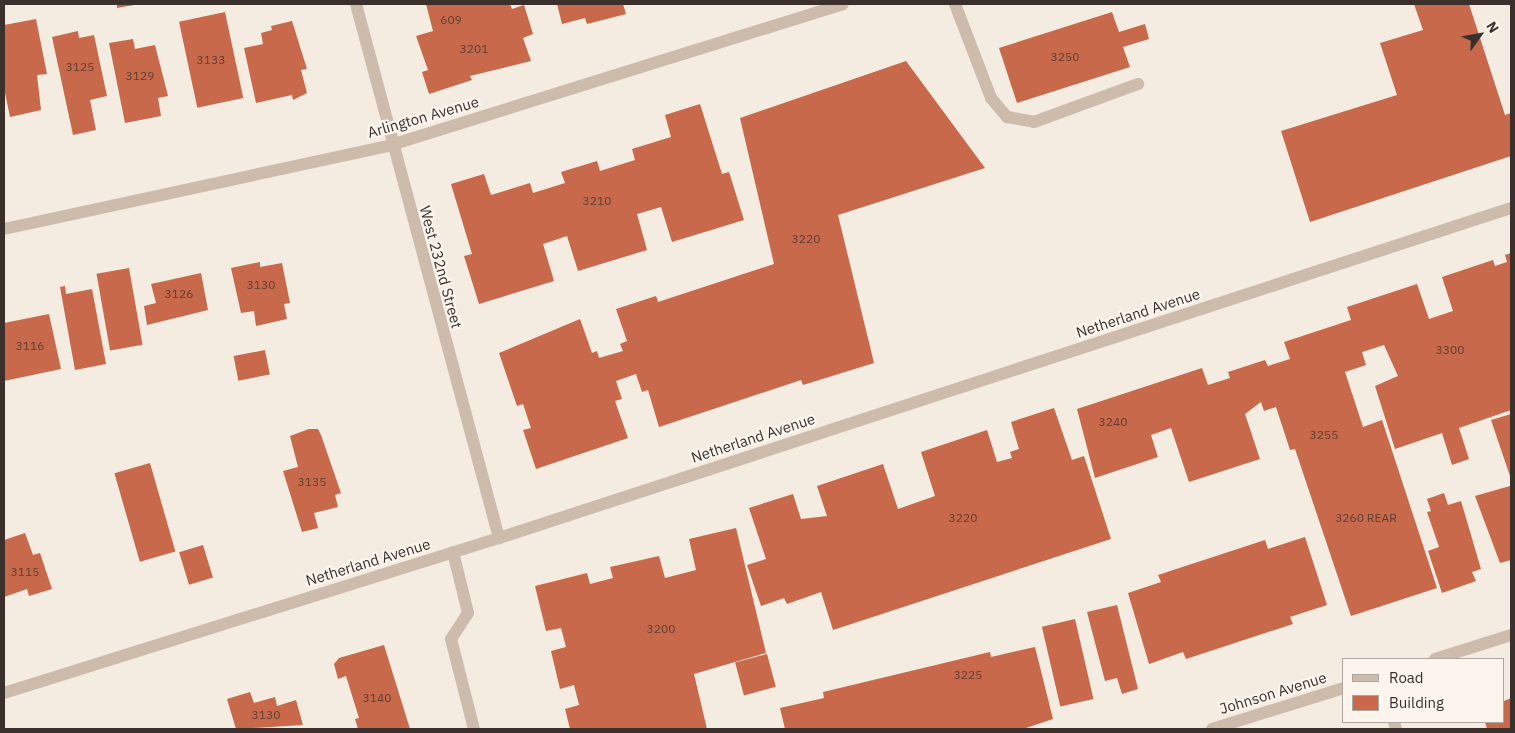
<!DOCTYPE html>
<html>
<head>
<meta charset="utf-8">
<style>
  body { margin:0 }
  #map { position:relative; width:1515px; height:733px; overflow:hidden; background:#f4ebe1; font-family:"IBM Plex Sans",sans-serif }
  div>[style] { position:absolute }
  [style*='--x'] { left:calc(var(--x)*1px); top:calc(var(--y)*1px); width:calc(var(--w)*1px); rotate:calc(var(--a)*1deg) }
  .building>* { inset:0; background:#c8694b; transform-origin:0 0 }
  .service>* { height:12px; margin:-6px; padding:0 6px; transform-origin:6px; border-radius:6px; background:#cdbbac }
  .minor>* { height:12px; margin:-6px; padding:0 6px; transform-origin:6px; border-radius:6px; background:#cdbbac }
  .tertiary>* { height:12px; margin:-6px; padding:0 6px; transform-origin:6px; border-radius:6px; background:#cdbbac }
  span { translate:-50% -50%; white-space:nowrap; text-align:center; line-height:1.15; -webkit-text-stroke:4.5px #fbf5ee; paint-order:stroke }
  .number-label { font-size:12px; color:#5e3e33 }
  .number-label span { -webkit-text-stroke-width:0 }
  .street-label { font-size:15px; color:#3b302b }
  .frame { position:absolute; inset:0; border:5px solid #3b302b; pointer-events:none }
  .legend { position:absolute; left:1342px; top:658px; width:162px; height:65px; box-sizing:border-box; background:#fbf5ee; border:1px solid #aea6a0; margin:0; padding:6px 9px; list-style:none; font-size:15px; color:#3b302b }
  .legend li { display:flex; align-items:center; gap:10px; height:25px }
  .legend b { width:25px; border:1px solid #aea6a0 }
  .north { position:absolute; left:1455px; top:10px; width:50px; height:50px; -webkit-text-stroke:4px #fbf5ee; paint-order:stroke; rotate:58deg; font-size:14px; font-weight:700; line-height:20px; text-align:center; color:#3b302b }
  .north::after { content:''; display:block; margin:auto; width:18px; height:22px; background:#3b302b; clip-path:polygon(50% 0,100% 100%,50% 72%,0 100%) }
</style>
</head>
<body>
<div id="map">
  <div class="building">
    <i style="clip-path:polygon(117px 4px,134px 4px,134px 5px,117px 8px)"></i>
    <i style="clip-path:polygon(426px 4px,510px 4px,512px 9px,524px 5px,533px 34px,523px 38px,531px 61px,470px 76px,472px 80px,429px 94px,422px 72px,428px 70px,416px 36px,433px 31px)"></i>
    <i style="clip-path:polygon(557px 4px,623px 4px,626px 14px,587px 24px,585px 18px,562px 24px)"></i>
    <i style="clip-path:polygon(1414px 4px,1469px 4px,1505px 115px,1511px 113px,1511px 156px,1310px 222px,1281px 131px,1397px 95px,1380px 43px,1423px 30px)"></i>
    <i style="left:225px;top:12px;width:88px;height:47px;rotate:78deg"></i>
    <i style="clip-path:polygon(1112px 12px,1119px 32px,1145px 24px,1149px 39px,1123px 47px,1130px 67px,1017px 103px,999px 48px)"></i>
    <i style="clip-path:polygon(36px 19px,47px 74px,37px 75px,41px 110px,10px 117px,4px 88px,4px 25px)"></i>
    <i style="clip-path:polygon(292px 21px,307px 69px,301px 70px,307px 93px,293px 100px,292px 95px,256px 103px,244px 48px,263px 44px,261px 33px,272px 30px,271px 26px)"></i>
    <i style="clip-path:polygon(78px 31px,79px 38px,94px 35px,107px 96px,90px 100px,96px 130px,73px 135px,52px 37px)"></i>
    <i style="clip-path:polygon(133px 39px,135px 49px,155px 45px,168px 96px,158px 98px,161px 116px,125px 123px,109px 43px)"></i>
    <i style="clip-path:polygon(906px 61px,985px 168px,838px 215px,874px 363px,803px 385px,801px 380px,659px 427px,648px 390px,642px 392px,636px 374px,616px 381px,622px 399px,615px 401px,628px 438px,536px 469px,523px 430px,531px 428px,523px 404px,517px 406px,499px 353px,580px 319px,592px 353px,597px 351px,599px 358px,623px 351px,620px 344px,627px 341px,616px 309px,656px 296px,658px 302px,774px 264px,740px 118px)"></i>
    <i style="clip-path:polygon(700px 104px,722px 174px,729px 172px,744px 220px,672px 242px,661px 207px,637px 214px,647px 250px,578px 271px,567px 236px,543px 244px,554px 281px,479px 304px,464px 256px,472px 254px,451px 184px,484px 174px,491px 195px,530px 183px,533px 193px,565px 183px,561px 172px,597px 161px,600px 171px,635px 160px,632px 149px,671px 137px,665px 115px)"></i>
    <i style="clip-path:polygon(1511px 253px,1511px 410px,1459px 428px,1469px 459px,1452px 465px,1442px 433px,1395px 449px,1375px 386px,1398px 376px,1384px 345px,1362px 352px,1366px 365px,1345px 372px,1363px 427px,1382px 420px,1437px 588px,1351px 616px,1295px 449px,1290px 450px,1276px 407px,1264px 411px,1261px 402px,1245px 414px,1260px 459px,1189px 482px,1171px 428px,1151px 435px,1158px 457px,1095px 478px,1077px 409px,1202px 368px,1208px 385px,1230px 378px,1228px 372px,1265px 360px,1268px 366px,1290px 359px,1284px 342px,1351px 320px,1347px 307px,1417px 284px,1429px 319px,1453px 311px,1442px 277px,1493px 260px,1495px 266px,1507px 262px,1505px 255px)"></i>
    <i style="clip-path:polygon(260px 262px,260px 267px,282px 263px,290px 303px,284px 304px,287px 319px,256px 326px,254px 311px,241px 313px,231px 268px)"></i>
    <i style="left:129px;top:268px;width:78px;height:33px;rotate:80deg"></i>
    <i style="clip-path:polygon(201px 273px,208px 310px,147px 325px,144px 306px,156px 303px,151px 284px)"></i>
    <i style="clip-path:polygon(65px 286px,66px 294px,92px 289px,106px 364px,75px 370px,60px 287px)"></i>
    <i style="clip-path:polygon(49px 314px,61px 369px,4px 381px,4px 323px)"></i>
    <i style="left:265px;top:350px;width:25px;height:32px;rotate:79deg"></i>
    <i style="clip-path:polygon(1054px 408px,1072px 460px,1084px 456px,1111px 539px,833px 630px,821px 592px,787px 604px,784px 598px,761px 606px,747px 565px,766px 559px,749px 508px,793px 494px,801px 519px,827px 516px,817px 486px,883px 464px,898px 509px,935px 496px,921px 452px,987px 430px,997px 462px,1012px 458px,1010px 452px,1019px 449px,1011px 422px)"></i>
    <i style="clip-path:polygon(1511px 414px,1511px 479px,1491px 420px)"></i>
    <i style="clip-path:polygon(309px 429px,318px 429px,321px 435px,341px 493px,335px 495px,338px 507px,314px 513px,318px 528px,302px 532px,283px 471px,298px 467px,290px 436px)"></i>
    <i style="left:150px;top:463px;width:92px;height:37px;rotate:74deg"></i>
    <i style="clip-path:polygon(1510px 486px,1511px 560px,1500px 563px,1475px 496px)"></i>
    <i style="clip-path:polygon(1444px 493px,1448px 505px,1461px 501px,1481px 569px,1472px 572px,1476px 581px,1442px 593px,1428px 551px,1439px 547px,1427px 512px,1431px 511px,1427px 499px)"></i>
    <i style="clip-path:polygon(736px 528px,766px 653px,694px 674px,707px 729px,570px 729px,565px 709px,579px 705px,574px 685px,560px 689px,551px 651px,566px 647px,561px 628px,546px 631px,535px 586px,587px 573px,590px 584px,613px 578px,610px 567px,659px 556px,665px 578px,696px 570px,689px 539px)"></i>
    <i style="clip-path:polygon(25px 533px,33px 555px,40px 553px,52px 589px,29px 596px,27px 589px,4px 597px,4px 540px)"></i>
    <i style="clip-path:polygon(1305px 537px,1327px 605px,1290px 617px,1293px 624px,1186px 659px,1183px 652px,1149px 664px,1128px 593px,1161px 582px,1158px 575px,1265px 540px,1268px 549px)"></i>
    <i style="left:203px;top:545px;width:34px;height:25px;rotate:73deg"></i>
    <i style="clip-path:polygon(1117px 605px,1138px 689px,1122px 694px,1117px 678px,1105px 681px,1087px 612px)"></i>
    <i style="left:1075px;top:619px;width:82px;height:34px;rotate:77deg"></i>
    <i style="clip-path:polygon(384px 645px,410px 729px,358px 729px,355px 719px,359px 718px,346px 676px,338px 679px,334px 664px,339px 658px)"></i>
    <i style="clip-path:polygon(1035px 647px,1053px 719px,1023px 729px,785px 729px,780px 708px,824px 698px,823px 692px,990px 652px,991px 657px)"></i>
    <i style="left:767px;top:654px;width:34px;height:33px;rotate:75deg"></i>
    <i style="clip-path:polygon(250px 692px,254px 703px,275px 697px,277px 706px,296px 700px,303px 725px,236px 729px,227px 699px)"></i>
    <i style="clip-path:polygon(1511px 698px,1511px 729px,1487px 729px,1485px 722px,1504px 722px,1504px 701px)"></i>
  </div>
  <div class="service">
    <i style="--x:955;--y:4;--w:101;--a:69"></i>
    <i style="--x:991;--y:98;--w:25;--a:50"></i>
    <i style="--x:1007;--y:117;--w:27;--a:10"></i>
    <i style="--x:1034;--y:122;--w:111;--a:-20.1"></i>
    <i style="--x:453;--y:552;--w:63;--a:76.2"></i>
    <i style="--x:468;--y:613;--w:31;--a:123"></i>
    <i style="--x:451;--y:639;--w:93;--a:75.7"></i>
    <i style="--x:1394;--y:722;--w:7;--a:74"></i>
  </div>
  <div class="minor">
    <i style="--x:356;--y:4;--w:553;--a:75.01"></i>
    <i style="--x:4;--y:229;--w:396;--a:-12.2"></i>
    <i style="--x:391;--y:145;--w:473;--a:-17.3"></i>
    <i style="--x:4;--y:693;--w:519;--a:-17.39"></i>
    <i style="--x:499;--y:538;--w:1064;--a:-18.06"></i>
  </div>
  <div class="tertiary">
    <i style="--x:1435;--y:659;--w:80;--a:-17.5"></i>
    <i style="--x:1212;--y:729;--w:138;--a:-17.3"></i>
  </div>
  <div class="number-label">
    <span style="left:451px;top:20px">609</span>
    <span style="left:474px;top:49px">3201</span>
    <span style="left:1065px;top:57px">3250</span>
    <span style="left:211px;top:60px">3133</span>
    <span style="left:80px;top:67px">3125</span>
    <span style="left:140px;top:76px">3129</span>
    <span style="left:597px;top:201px">3210</span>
    <span style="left:806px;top:239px">3220</span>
    <span style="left:261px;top:285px">3130</span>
    <span style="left:179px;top:294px">3126</span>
    <span style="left:30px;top:346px">3116</span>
    <span style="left:1450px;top:350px">3300</span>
    <span style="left:1113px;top:422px">3240</span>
    <span style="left:1324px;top:435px">3255</span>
    <span style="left:312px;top:482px">3135</span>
    <span style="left:963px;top:518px">3220</span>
    <span style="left:1366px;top:518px">3260 REAR</span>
    <span style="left:25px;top:572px">3115</span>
    <span style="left:661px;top:629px">3200</span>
    <span style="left:968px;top:675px">3225</span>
    <span style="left:377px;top:698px">3140</span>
    <span style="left:266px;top:715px">3130</span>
  </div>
  <div class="street-label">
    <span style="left:423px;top:117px;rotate:-16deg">Arlington Avenue</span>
    <span style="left:441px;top:267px;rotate:75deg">West 232nd Street</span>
    <span style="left:1138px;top:313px;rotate:-18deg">Netherland Avenue</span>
    <span style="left:753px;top:438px;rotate:-18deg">Netherland Avenue</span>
    <span style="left:368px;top:562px;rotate:-17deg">Netherland Avenue</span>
    <span style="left:1273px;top:693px;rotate:-17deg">Johnson Avenue</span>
  </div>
  <div class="frame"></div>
  <ul class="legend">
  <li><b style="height:6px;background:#cdbbac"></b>Road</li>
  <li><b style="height:14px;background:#c8694b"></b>Building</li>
  </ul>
  <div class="north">N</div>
</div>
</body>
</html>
